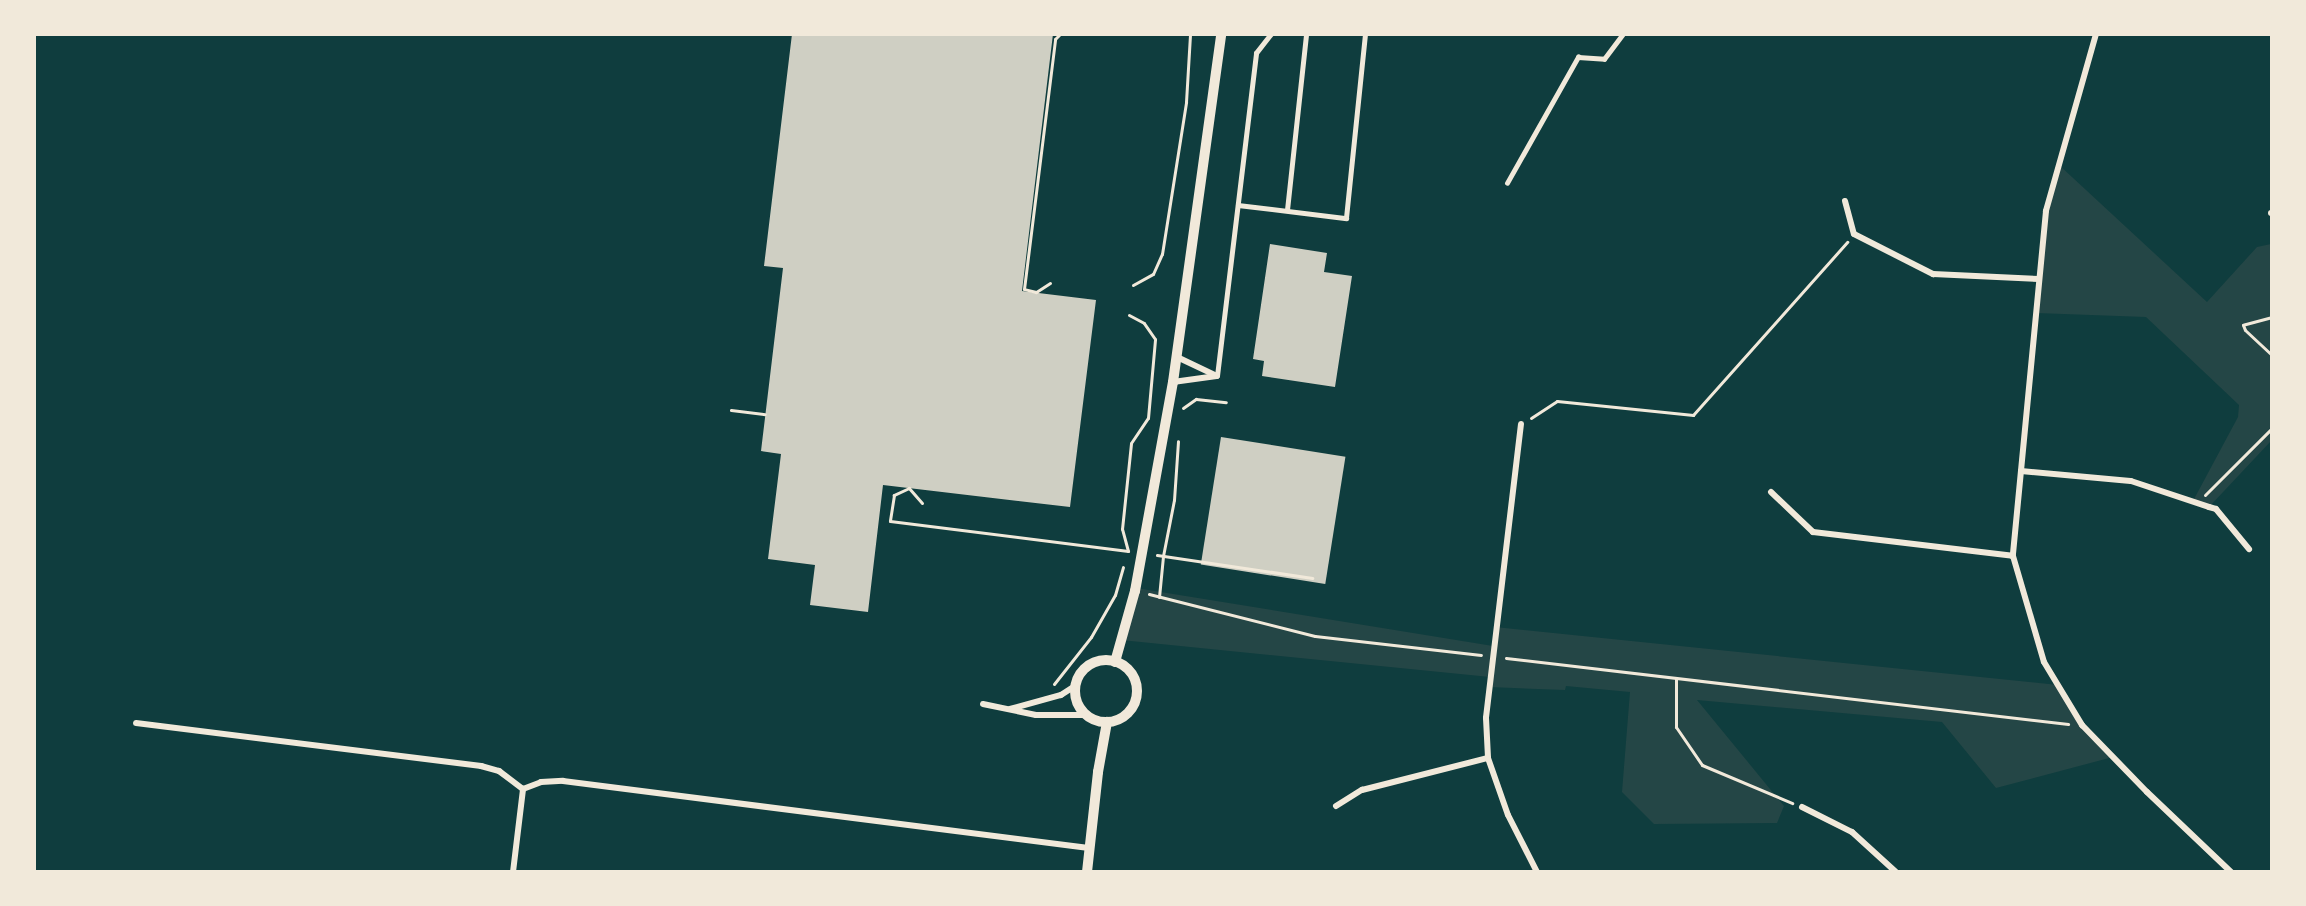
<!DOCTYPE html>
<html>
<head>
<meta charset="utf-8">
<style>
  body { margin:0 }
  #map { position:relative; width:2306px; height:906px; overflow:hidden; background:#0f3d3e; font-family:"Public Sans",sans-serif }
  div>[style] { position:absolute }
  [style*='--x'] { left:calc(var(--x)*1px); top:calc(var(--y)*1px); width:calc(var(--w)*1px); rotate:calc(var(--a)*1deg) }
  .green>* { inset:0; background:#244646 }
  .building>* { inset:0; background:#cfcfc3; transform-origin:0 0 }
  .path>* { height:3px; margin:-1.5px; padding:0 1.5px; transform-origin:1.5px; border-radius:1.5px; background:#f1e9da }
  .service>* { height:4.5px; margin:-2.25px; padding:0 2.25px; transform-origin:2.25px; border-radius:2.25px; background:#f1e9da }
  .minor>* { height:6px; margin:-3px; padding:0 3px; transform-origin:3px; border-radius:3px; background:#f1e9da }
  .tertiary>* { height:10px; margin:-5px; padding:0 5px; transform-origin:5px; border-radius:5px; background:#f1e9da }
  .tertiary>.ring { margin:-5px; padding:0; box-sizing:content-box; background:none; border:10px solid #f1e9da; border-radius:50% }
  span { translate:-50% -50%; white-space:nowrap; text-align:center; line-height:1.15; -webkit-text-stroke:5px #f1e9da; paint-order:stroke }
  .frame { position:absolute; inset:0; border:36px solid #f1e9da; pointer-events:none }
</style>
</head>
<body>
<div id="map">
  <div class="green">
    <i style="clip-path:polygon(2059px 165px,2207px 302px,2257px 247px,2271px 244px,2271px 441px,2209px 507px,2193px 501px,2238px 417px,2239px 405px,2146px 317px,2036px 313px,2046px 211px)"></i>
    <i style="clip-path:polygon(1136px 588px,1493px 646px,1495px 627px,2058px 685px,2082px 725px,2113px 757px,1996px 788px,1942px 722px,1697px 700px,1784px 806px,1777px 823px,1654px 824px,1622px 792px,1630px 692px,1566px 686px,1565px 690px,1489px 687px,1490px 677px,1121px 640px)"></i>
  </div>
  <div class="building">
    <i style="clip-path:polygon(792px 34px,1053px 34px,1022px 291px,1096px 300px,1070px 507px,883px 485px,868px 612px,810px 605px,815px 565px,768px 559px,781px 454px,761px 451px,783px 268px,764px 266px)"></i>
    <i style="clip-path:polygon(1270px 244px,1327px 253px,1324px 272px,1352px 276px,1335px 387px,1262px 376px,1264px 361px,1253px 359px)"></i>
    <i style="left:1221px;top:437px;width:126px;height:129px;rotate:9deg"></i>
  </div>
  <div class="path">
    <i style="--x:1050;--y:283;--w:17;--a:147"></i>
    <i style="--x:1036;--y:292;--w:12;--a:-166"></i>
    <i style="--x:1024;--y:289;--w:252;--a:-82.9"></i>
    <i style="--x:1055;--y:39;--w:7;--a:-45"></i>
    <i style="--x:1133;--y:285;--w:23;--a:-29"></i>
    <i style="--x:1153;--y:274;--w:22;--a:-66"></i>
    <i style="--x:1162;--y:254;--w:154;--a:-81"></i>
    <i style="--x:1186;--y:102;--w:68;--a:-86.6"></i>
    <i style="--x:2272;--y:317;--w:30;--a:165"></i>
    <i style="--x:2243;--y:325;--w:5;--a:68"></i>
    <i style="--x:2245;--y:330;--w:37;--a:43"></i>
    <i style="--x:1183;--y:408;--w:16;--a:-35"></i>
    <i style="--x:1196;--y:399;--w:30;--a:6"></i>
    <i style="--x:731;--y:410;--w:34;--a:7"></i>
    <i style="--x:1531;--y:418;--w:31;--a:-33"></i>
    <i style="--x:1557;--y:401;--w:137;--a:5.9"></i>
    <i style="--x:1693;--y:415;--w:232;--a:-48.3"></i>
    <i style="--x:2205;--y:495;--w:95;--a:-45"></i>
    <i style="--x:922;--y:503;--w:20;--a:-131"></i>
    <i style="--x:909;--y:488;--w:17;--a:155"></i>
    <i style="--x:894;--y:495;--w:26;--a:99"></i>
    <i style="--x:890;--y:521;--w:240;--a:7.2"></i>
    <i style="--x:1128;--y:551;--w:23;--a:-105"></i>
    <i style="--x:1122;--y:529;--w:86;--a:-84"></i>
    <i style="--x:1131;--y:443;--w:30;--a:-56"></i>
    <i style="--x:1148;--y:418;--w:79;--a:-84.9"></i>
    <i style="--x:1155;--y:339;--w:19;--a:-125"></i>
    <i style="--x:1144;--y:323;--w:17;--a:-152"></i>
    <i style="--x:1157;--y:555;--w:157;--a:8.4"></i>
    <i style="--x:1149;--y:594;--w:171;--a:14.2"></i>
    <i style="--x:1315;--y:636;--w:167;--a:6.5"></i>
    <i style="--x:1159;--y:597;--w:41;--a:-84.4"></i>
    <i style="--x:1163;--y:556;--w:57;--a:-78.9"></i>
    <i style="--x:1174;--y:500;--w:59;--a:-86.1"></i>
    <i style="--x:1506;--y:658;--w:566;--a:6.7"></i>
    <i style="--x:1676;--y:678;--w:49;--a:90"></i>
    <i style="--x:1676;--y:727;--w:46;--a:55.6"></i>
    <i style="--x:1702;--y:765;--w:98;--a:22.9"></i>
    <i style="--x:1054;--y:684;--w:60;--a:-51.8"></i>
    <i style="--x:1091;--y:637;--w:48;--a:-60.3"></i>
    <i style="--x:1115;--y:595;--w:29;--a:-74"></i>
  </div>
  <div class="service">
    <i style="--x:1507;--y:183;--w:145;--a:-60.6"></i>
    <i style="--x:1578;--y:57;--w:26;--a:4"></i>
    <i style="--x:1604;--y:59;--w:31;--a:-53"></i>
    <i style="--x:1238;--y:205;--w:109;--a:6.9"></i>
    <i style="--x:1346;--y:218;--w:185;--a:-84.1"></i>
    <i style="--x:1287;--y:210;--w:177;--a:-83.8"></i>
    <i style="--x:1217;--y:376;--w:325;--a:-83.1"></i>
    <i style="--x:1256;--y:53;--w:24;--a:-52"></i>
  </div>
  <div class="minor">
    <i style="--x:2096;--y:34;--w:184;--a:105.8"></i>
    <i style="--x:2046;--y:211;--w:347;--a:95.5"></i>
    <i style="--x:2013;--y:556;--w:110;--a:73.7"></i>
    <i style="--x:2044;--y:662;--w:74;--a:58.9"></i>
    <i style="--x:2082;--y:725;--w:93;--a:45.9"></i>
    <i style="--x:2147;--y:792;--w:116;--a:43.6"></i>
    <i style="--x:1845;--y:201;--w:34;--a:75"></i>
    <i style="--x:1854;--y:234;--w:89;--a:26.9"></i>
    <i style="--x:1933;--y:274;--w:106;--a:2.7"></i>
    <i style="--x:2271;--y:213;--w:1;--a:0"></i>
    <i style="--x:1177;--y:357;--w:44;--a:25.4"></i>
    <i style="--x:1173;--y:382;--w:44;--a:-7.8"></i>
    <i style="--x:1521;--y:424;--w:296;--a:96.8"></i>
    <i style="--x:1486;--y:718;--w:40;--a:87.1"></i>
    <i style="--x:1488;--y:758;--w:60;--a:70.7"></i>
    <i style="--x:1508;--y:815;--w:64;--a:63"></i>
    <i style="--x:2021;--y:471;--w:110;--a:5.2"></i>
    <i style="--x:2131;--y:481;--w:82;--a:18.4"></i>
    <i style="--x:2209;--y:507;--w:7;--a:16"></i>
    <i style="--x:2216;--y:509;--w:52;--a:50.5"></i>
    <i style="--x:1771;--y:492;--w:58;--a:43.6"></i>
    <i style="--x:1813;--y:532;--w:201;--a:6.8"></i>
    <i style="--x:983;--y:704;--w:54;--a:11.7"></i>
    <i style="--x:1036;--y:715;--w:51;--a:0"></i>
    <i style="--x:1010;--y:709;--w:53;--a:-15.4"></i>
    <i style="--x:1061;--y:695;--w:17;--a:-33"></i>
    <i style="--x:136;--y:723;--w:348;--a:7.1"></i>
    <i style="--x:481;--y:766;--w:19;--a:16"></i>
    <i style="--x:499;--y:771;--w:30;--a:37"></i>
    <i style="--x:523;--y:789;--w:19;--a:-21"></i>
    <i style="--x:541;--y:782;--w:22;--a:-3"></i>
    <i style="--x:563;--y:781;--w:530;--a:7.26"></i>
    <i style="--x:1336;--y:806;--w:31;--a:-32"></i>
    <i style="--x:1362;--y:790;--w:130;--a:-14.3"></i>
    <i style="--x:1802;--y:807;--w:56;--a:26.6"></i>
    <i style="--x:1852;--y:832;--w:59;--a:42.3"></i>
    <i style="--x:513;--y:872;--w:84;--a:-83.1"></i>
  </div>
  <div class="tertiary">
    <i class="ring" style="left:1075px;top:660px;width:52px;height:52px"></i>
    <i style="--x:1115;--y:662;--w:74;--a:-74.3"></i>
    <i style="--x:1135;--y:591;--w:212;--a:-79.7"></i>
    <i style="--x:1173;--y:382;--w:351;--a:-82.1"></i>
    <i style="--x:1087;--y:872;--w:101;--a:-83.7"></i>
    <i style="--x:1098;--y:772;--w:51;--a:-79.8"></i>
  </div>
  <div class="frame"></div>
</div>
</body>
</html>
